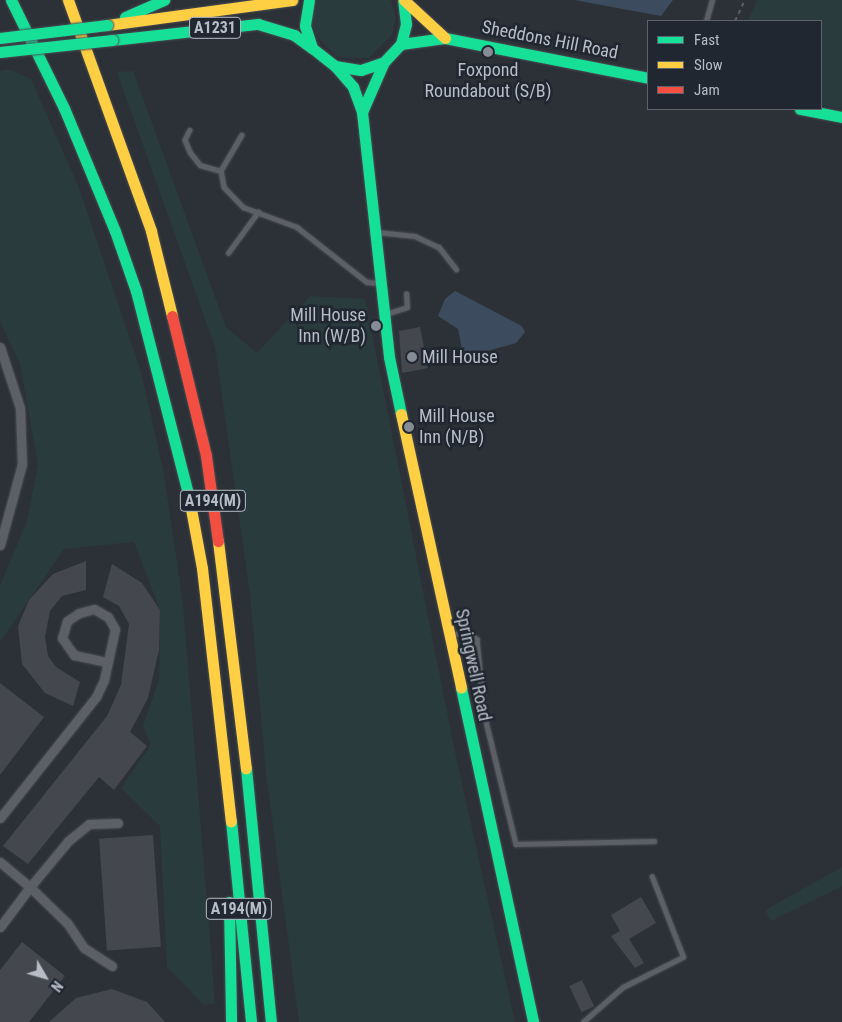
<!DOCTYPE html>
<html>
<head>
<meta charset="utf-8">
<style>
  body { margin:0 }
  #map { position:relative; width:842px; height:1022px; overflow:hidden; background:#2c3137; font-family:"Roboto Condensed",sans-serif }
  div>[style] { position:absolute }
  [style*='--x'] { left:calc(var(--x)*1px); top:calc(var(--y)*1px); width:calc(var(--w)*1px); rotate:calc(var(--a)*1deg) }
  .green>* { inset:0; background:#2a3b3d }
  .water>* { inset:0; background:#3d4b5f }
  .building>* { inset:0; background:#44484e; transform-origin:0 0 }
  .path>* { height:2px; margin-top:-1px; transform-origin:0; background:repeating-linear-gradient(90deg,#5a5e62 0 4px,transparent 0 8px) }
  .roads { filter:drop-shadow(0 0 1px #4a4d52) drop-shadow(0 0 1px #4a4d52) }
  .lane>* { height:4.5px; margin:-2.25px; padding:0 2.25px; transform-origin:2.25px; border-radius:2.25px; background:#5c5f65 }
  .street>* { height:9px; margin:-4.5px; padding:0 4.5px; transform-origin:4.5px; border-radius:4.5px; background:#5c5f65 }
  .fast>* { height:11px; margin:-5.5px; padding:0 5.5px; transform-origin:5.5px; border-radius:5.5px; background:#16e098 }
  .slow>* { height:11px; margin:-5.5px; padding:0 5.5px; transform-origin:5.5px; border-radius:5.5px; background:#ffcf43 }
  .jam>* { height:11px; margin:-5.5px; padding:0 5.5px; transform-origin:5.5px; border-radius:5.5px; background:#f24e42 }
  .bridges { filter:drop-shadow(0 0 1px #494d53) drop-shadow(0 0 1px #494d53) }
  .fast-bridge>* { height:11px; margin:-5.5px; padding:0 5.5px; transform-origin:5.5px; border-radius:5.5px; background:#16e098 }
  .dots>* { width:14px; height:14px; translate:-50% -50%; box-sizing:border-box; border:2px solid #202731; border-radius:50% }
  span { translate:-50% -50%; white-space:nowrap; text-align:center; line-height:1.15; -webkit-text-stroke:5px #202731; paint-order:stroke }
  .shield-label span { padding:1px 4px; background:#202731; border:1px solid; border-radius:4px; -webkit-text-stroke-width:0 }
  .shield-label { font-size:16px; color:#b7bdc7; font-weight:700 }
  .street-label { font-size:18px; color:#b7bdc7 }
  .poi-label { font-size:18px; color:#b7bdc7 }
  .right { translate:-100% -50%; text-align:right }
  .left { translate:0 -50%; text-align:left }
  .legend { position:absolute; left:647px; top:20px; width:175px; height:90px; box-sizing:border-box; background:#202731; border:1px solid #5c636d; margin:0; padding:6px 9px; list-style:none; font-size:15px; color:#b7bdc7 }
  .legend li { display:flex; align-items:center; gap:10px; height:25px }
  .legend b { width:25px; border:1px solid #5c636d }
  .north { position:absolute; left:20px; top:952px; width:50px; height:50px; -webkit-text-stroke:4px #202731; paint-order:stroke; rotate:128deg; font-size:14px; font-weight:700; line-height:20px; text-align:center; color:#b7bdc7 }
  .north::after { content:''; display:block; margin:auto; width:18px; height:22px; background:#b7bdc7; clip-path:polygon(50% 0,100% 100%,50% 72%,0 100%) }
</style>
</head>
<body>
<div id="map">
  <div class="green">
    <i style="clip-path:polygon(317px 0,391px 0,396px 19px,392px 35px,369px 58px,337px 57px,316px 35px,312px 20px)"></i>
    <i style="clip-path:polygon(757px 0,842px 0,842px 109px,821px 105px,821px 21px,748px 21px)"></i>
    <i style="clip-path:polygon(8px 69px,31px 79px,79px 188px,141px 372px,164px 474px,183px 604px,215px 1003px,204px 1005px,167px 967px,160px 826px,121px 788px,151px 745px,143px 726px,159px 680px,160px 610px,134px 542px,64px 549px,0 642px,0 586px,27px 521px,38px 465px,20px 364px,0 321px,0 71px)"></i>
    <i style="clip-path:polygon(133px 71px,226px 327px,257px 353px,310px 296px,365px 299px,456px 757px,515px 1022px,299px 1022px,266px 773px,250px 594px,215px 347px,117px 72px)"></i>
    <i style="clip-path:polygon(842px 867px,842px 886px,771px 921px,765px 910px)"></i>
  </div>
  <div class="water">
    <i style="clip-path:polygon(574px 0,673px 0,661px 16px)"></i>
    <i style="clip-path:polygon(455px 291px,522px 326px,525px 332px,516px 343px,472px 355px,462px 349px,458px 329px,438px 316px,445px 299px)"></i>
  </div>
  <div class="building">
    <i style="clip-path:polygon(420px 327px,428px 368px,402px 373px,399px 331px)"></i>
    <i style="clip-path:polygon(86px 561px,86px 590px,62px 596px,50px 611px,45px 637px,48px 656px,56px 667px,80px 682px,73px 706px,45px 693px,22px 664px,18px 626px,29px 600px,53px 574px)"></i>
    <i style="clip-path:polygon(112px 564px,142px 583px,160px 610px,159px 650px,148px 698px,130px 732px,147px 746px,114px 790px,99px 777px,28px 864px,3px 846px,107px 716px,121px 685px,129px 624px,119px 606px,103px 597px)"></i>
    <i style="clip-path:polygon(0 683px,44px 717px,0 775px)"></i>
    <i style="left:153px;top:835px;width:112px;height:54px;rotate:86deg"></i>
    <i style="clip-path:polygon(641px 897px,656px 923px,629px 939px,644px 963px,635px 968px,611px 936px,620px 931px,611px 915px)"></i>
    <i style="clip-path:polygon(22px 942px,65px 976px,29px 1022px,0 1022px,0 970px)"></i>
    <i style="left:582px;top:980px;width:29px;height:14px;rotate:65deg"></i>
    <i style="clip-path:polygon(112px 989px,147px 1002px,165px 1022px,49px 1022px,76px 998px)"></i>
  </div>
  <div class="path">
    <i style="--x:735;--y:21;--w:23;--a:-65"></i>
  </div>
  <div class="roads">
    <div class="lane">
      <i style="--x:706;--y:21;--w:22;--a:-74"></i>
      <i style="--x:190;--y:130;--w:11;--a:117"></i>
      <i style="--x:185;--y:140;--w:13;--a:67"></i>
      <i style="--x:190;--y:152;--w:16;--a:52"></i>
      <i style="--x:200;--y:165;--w:22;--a:16"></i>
      <i style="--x:242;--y:135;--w:42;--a:120.3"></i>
      <i style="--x:221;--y:171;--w:16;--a:79"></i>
      <i style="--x:224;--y:187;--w:28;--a:46"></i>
      <i style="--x:243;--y:207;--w:58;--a:20.3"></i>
      <i style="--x:297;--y:227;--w:89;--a:38.2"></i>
      <i style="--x:367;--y:282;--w:11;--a:5"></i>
      <i style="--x:377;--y:232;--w:38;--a:6"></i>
      <i style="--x:415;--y:236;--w:26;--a:25"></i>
      <i style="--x:439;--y:247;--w:28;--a:52"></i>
      <i style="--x:228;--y:253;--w:51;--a:-53.8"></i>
      <i style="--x:386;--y:314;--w:22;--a:-18"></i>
      <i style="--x:407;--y:307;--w:13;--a:-94"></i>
      <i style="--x:450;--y:634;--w:18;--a:-3"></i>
      <i style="--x:468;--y:633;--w:11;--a:34"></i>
      <i style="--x:477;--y:639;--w:74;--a:84.6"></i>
      <i style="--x:484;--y:713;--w:135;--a:76.3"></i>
      <i style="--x:516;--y:844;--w:138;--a:-1.2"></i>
      <i style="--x:583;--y:1022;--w:53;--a:-41.2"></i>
      <i style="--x:623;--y:987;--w:67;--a:-26.6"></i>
      <i style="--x:683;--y:957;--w:86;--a:-111.2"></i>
    </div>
    <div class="street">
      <i style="--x:0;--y:347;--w:64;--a:71.8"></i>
      <i style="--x:20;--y:408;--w:56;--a:88"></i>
      <i style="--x:22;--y:464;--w:84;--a:105.2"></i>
      <i style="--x:0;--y:818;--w:154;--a:-51.6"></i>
      <i style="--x:96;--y:697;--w:19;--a:-65"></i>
      <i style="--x:104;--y:680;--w:52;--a:-77.8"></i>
      <i style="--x:115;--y:629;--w:14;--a:-120"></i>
      <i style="--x:108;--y:617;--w:16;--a:-150"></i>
      <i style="--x:94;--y:609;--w:16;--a:165"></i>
      <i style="--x:79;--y:613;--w:14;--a:146"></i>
      <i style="--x:67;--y:621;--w:18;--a:106"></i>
      <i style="--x:62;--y:638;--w:21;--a:55"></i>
      <i style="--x:74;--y:655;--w:34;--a:12"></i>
      <i style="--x:0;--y:862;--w:39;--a:40"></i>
      <i style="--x:30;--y:887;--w:50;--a:126.9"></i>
      <i style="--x:112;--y:966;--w:33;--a:-147"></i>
      <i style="--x:84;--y:948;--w:30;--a:-124"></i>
      <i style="--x:67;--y:923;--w:52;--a:-135.8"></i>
      <i style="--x:30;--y:887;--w:60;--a:-50.4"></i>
      <i style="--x:68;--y:841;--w:27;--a:-39"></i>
      <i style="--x:89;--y:824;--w:29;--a:-2"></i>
    </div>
    <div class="fast">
      <i style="--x:11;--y:0;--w:120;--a:63.9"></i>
      <i style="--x:64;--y:108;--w:133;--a:67.5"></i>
      <i style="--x:115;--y:231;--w:64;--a:70.7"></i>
      <i style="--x:136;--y:291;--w:214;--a:75.6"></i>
      <i style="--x:309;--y:0;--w:26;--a:99"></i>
      <i style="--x:305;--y:26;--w:23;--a:72"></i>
      <i style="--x:312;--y:48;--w:29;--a:38"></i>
      <i style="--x:335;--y:66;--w:26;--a:9"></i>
      <i style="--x:361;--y:70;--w:24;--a:-19"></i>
      <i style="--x:384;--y:62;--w:25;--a:-47"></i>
      <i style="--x:401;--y:44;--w:21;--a:-76"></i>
      <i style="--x:406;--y:24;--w:24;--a:-97"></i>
      <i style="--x:125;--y:17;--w:43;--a:-23.6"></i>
      <i style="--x:112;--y:40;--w:147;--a:-6.3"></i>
      <i style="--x:258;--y:24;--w:38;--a:17"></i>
      <i style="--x:294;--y:35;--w:22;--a:36"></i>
      <i style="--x:401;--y:44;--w:44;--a:-7.8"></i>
      <i style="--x:445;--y:38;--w:207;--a:11.1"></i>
      <i style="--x:335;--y:66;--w:28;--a:49"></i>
      <i style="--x:353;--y:87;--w:27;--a:70"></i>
      <i style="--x:362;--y:112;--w:246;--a:83.7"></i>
      <i style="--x:389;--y:357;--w:58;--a:78.1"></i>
      <i style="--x:800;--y:109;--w:43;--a:10.8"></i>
      <i style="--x:362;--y:112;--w:55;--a:-66.3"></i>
      <i style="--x:461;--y:688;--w:342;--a:77.8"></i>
      <i style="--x:246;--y:768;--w:255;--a:84.4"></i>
      <i style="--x:231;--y:821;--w:202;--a:84.3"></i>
      <i style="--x:229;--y:902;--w:120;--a:89"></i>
    </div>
    <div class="slow">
      <i style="--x:68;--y:0;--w:245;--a:70.2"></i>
      <i style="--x:151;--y:231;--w:88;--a:76.1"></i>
      <i style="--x:404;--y:0;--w:56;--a:42.8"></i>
      <i style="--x:107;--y:25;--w:187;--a:-7.7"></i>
      <i style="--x:401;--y:414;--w:280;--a:77.6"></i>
      <i style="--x:189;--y:498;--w:71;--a:79.5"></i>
      <i style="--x:202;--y:568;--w:255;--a:83.5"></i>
      <i style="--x:218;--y:541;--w:229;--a:83"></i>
    </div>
    <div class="jam">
      <i style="--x:172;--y:316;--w:144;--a:76.3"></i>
      <i style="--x:206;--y:456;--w:86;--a:82"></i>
    </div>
  </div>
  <div class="bridges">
    <div class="fast-bridge">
      <i style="--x:0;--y:38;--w:108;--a:-6.9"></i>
      <i style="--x:0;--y:52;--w:113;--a:-6.1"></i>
    </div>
  </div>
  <div class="dots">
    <i style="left:488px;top:52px;background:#868c95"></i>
    <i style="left:376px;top:326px;background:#868c95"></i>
    <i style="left:412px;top:357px;background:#868c95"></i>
    <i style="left:409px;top:427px;background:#868c95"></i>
  </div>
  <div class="shield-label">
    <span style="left:215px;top:28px">A1231</span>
    <span style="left:213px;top:501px">A194(M)</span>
    <span style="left:239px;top:909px">A194(M)</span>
  </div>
  <div class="street-label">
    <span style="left:550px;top:40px;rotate:11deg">Sheddons Hill Road</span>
    <span style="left:473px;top:665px;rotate:78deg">Springwell Road</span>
  </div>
  <div class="poi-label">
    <span style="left:488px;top:81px">Foxpond<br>Roundabout (S/B)</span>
    <span class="right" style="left:366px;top:326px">Mill House<br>Inn (W/B)</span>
    <span class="left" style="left:422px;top:357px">Mill House</span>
    <span class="left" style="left:419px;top:427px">Mill House<br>Inn (N/B)</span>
  </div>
  <ul class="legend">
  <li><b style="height:6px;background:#16e098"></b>Fast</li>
  <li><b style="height:6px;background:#ffcf43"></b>Slow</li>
  <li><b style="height:6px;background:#f24e42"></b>Jam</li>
  </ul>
  <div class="north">N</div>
</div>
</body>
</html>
